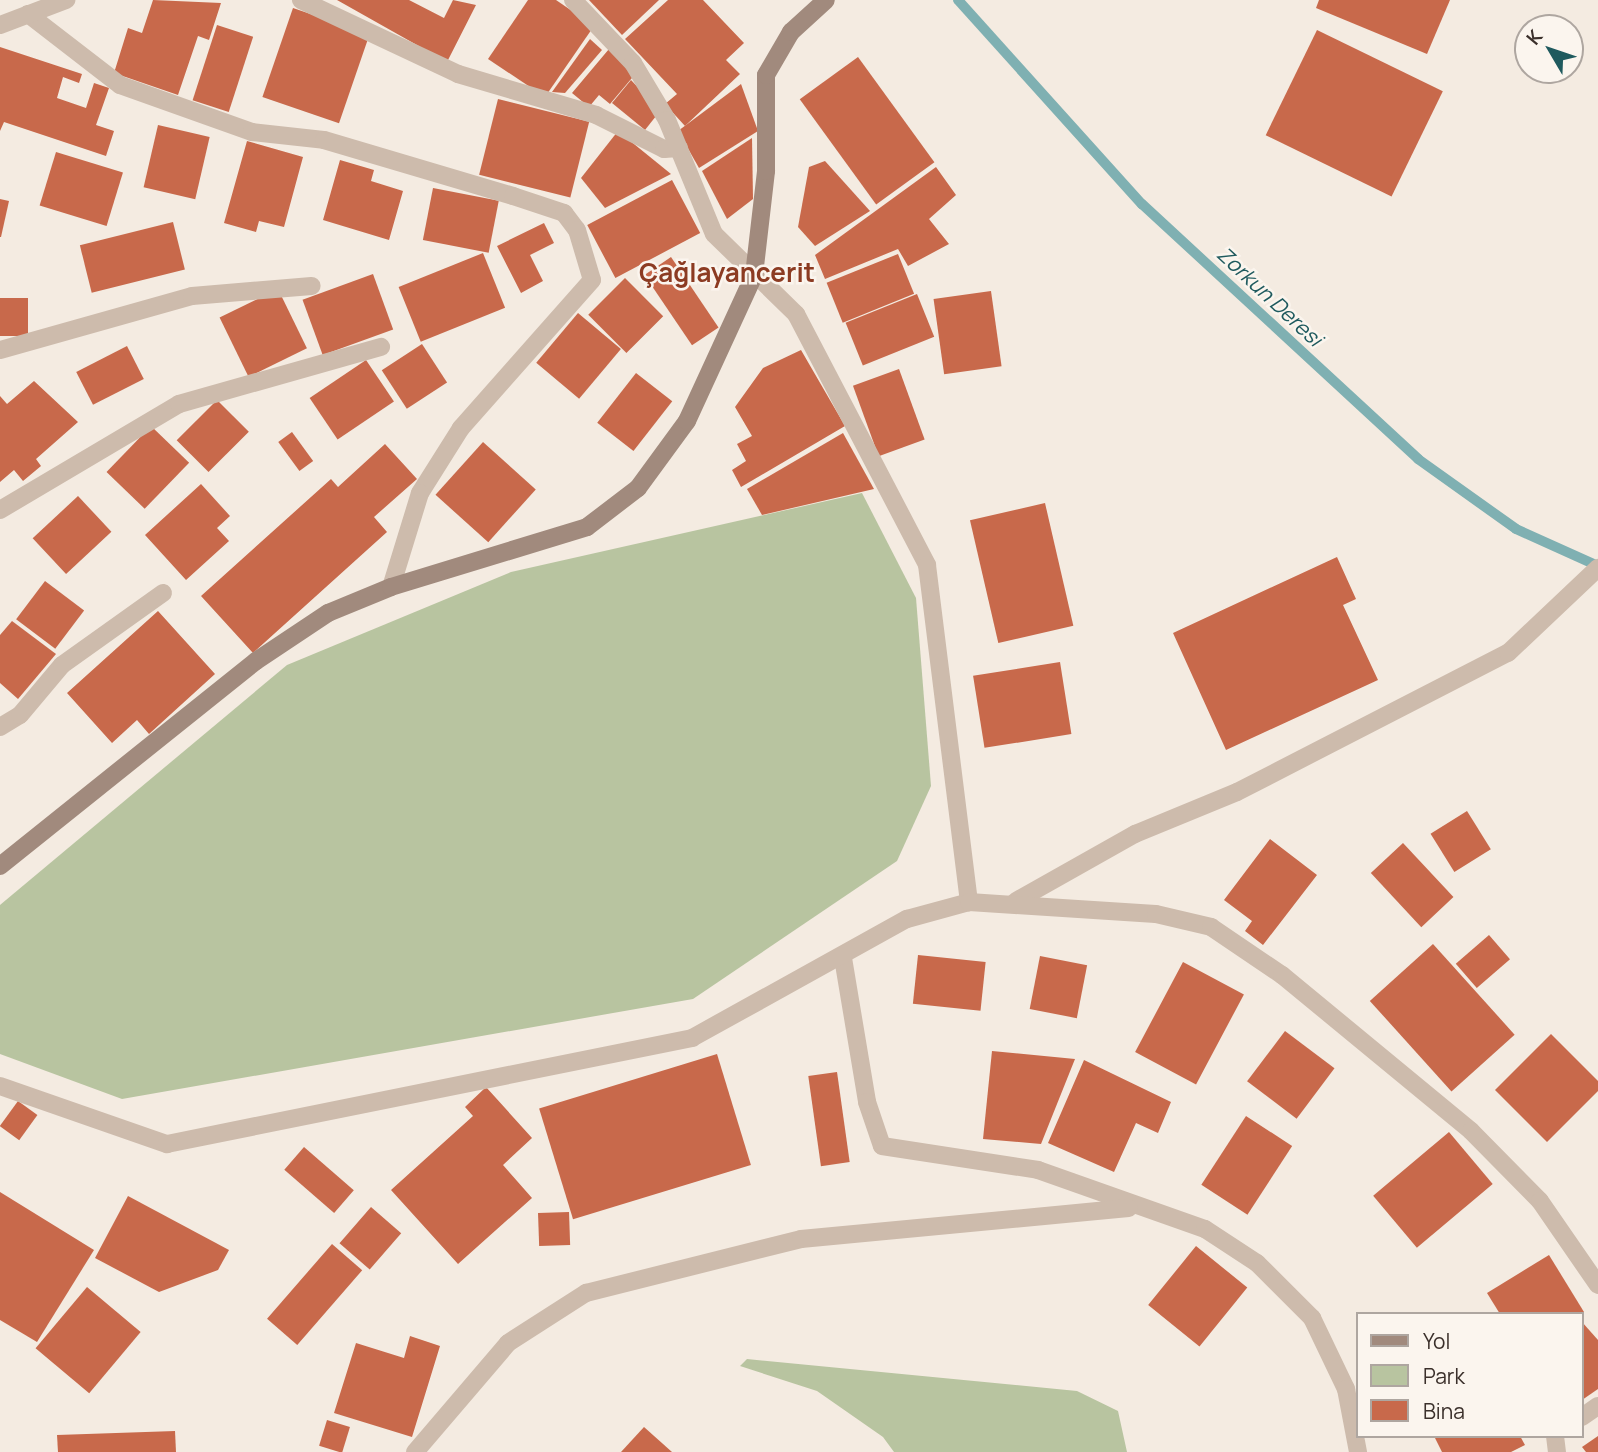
<!DOCTYPE html>
<html>
<head>
<meta charset="utf-8">
<style>
  body { margin:0 }
  #map { position:relative; width:1598px; height:1452px; overflow:hidden; background:#f4ebe1; font-family:Manrope,sans-serif }
  div>[style] { position:absolute }
  [style*='--x'] { left:calc(var(--x)*1px); top:calc(var(--y)*1px); width:calc(var(--w)*1px); rotate:calc(var(--a)*1deg) }
  .green>* { inset:0; background:#b8c4a0 }
  .stream>* { height:10px; margin:-5px; padding:0 5px; transform-origin:5px; border-radius:5px; background:#7fb0b2 }
  .building>* { inset:0; background:#c8694b; transform-origin:0 0 }
  .street>* { height:18px; margin:-9px; padding:0 9px; transform-origin:9px; border-radius:9px; background:#cdbbac }
  .secondary>* { height:18px; margin:-9px; padding:0 9px; transform-origin:9px; border-radius:9px; background:#a18a7d }
  span { translate:-50% -50%; white-space:nowrap; text-align:center; line-height:1.15; -webkit-text-stroke:5px #fbf5ee; paint-order:stroke }
  .water-label { font-size:21px; color:#1f5a5e; font-style:italic }
  .district-label { font-size:26px; color:#8c3b22; font-weight:700 }
  .legend { position:absolute; left:1356px; top:1312px; width:228px; height:126px; box-sizing:border-box; background:#fbf5ee; border:2px solid #aea6a0; margin:0; padding:9px 12px; list-style:none; font-size:21px; color:#3b302b }
  .legend li { display:flex; align-items:center; gap:14px; height:35px }
  .legend b { width:35px; border:2px solid #aea6a0 }
  .north { position:absolute; left:1514px; top:14px; width:70px; height:70px; box-sizing:border-box; background:#fbf5ee; border:2px solid #aea6a0; border-radius:50%; rotate:309deg; font-size:19px; font-weight:700; line-height:28px; text-align:center; color:#3b302b }
  .north::after { content:''; display:block; margin:auto; width:24px; height:32px; background:#1f5a5e; clip-path:polygon(50% 0,100% 100%,50% 72%,0 100%) }
</style>
</head>
<body>
<div id="map">
  <div class="green">
    <i style="clip-path:polygon(862px 493px,916px 598px,931px 786px,897px 861px,693px 999px,122px 1099px,0 1054px,0 905px,287px 665px,511px 572px)"></i>
    <i style="clip-path:polygon(747px 1359px,1077px 1391px,1118px 1411px,1127px 1452px,894px 1452px,883px 1437px,817px 1391px,740px 1366px)"></i>
  </div>
  <div class="stream">
    <i style="--x:958;--y:0;--w:275;--a:48"></i>
    <i style="--x:1142;--y:204;--w:376;--a:42.7"></i>
    <i style="--x:1418;--y:459;--w:120;--a:35.5"></i>
    <i style="--x:1516;--y:529;--w:90;--a:24.3"></i>
  </div>
  <div class="building">
    <i style="clip-path:polygon(153px 0,221px 3px,209px 40px,198px 36px,178px 95px,114px 73px,128px 28px,142px 33px)"></i>
    <i style="clip-path:polygon(337px 0,409px 0,444px 18px,453px 0,476px 5px,447px 62px)"></i>
    <i style="clip-path:polygon(528px 0,556px 0,594px 26px,545px 97px,488px 59px)"></i>
    <i style="clip-path:polygon(589px 0,659px 0,622px 35px)"></i>
    <i style="clip-path:polygon(668px 0,703px 0,744px 43px,726px 60px,740px 74px,685px 126px,665px 104px,677px 94px,625px 39px)"></i>
    <i style="clip-path:polygon(1319px 0,1450px 0,1427px 54px,1316px 8px)"></i>
    <i style="left:293px;top:8px;width:81px;height:94px;rotate:19deg"></i>
    <i style="left:217px;top:25px;width:38px;height:79px;rotate:18deg"></i>
    <i style="left:1317px;top:30px;width:140px;height:117px;rotate:26deg"></i>
    <i style="clip-path:polygon(590px 39px,602px 50px,565px 93px,552px 92px)"></i>
    <i style="clip-path:polygon(0 47px,82px 74px,79px 83px,63px 77px,57px 98px,86px 108px,94px 83px,109px 88px,96px 125px,114px 131px,106px 156px,4px 122px,0 131px)"></i>
    <i style="clip-path:polygon(609px 49px,637px 72px,610px 104px,599px 95px,589px 107px,572px 93px)"></i>
    <i style="left:858px;top:57px;width:130px;height:72px;rotate:54deg"></i>
    <i style="clip-path:polygon(631px 80px,660px 111px,645px 130px,612px 103px)"></i>
    <i style="clip-path:polygon(741px 84px,758px 131px,699px 168px,678px 131px)"></i>
    <i style="left:498px;top:99px;width:94px;height:78px;rotate:14deg"></i>
    <i style="left:158px;top:125px;width:53px;height:64px;rotate:13deg"></i>
    <i style="clip-path:polygon(618px 131px,671px 174px,605px 208px,581px 178px)"></i>
    <i style="clip-path:polygon(752px 138px,753px 199px,727px 219px,702px 171px)"></i>
    <i style="clip-path:polygon(247px 141px,303px 157px,284px 227px,259px 221px,256px 232px,224px 223px)"></i>
    <i style="left:56px;top:152px;width:70px;height:56px;rotate:17deg"></i>
    <i style="clip-path:polygon(340px 160px,374px 170px,371px 181px,403px 191px,389px 240px,323px 220px)"></i>
    <i style="clip-path:polygon(825px 161px,870px 211px,815px 246px,798px 227px,809px 167px)"></i>
    <i style="clip-path:polygon(936px 167px,956px 195px,929px 219px,949px 244px,908px 266px,898px 249px,825px 279px,815px 255px)"></i>
    <i style="left:672px;top:180px;width:60px;height:96px;rotate:62deg"></i>
    <i style="left:433px;top:188px;width:67px;height:53px;rotate:11deg"></i>
    <i style="clip-path:polygon(0 199px,9px 201px,1px 237px,0 237px)"></i>
    <i style="left:173px;top:222px;width:49px;height:96px;rotate:76deg"></i>
    <i style="clip-path:polygon(544px 223px,554px 243px,530px 255px,543px 281px,521px 293px,497px 246px)"></i>
    <i style="left:483px;top:253px;width:59px;height:91px;rotate:68deg"></i>
    <i style="left:898px;top:254px;width:43px;height:77px;rotate:68deg"></i>
    <i style="left:671px;top:257px;width:85px;height:32px;rotate:56deg"></i>
    <i style="left:373px;top:274px;width:59px;height:75px;rotate:70deg"></i>
    <i style="left:625px;top:278px;width:54px;height:52px;rotate:45deg"></i>
    <i style="left:278px;top:289px;width:66px;height:65px;rotate:64deg"></i>
    <i style="left:991px;top:291px;width:76px;height:58px;rotate:82deg"></i>
    <i style="left:917px;top:294px;width:46px;height:77px;rotate:68deg"></i>
    <i style="left:0;top:298px;width:28px;height:38px"></i>
    <i style="left:578px;top:313px;width:56px;height:65px;rotate:40deg"></i>
    <i style="left:422px;top:344px;width:46px;height:48px;rotate:57deg"></i>
    <i style="left:127px;top:346px;width:37px;height:57px;rotate:63deg"></i>
    <i style="clip-path:polygon(801px 350px,845px 426px,741px 487px,732px 470px,746px 461px,737px 444px,752px 436px,735px 407px,763px 368px)"></i>
    <i style="left:366px;top:360px;width:50px;height:68px;rotate:56deg"></i>
    <i style="left:899px;top:369px;width:75px;height:49px;rotate:70deg"></i>
    <i style="left:636px;top:373px;width:46px;height:63px;rotate:38deg"></i>
    <i style="clip-path:polygon(34px 381px,78px 422px,36px 459px,41px 466px,23px 481px,14px 470px,0 482px,0 396px,7px 404px)"></i>
    <i style="left:217px;top:400px;width:45px;height:57px;rotate:45deg"></i>
    <i style="left:151px;top:426px;width:53px;height:64px;rotate:44deg"></i>
    <i style="left:292px;top:432px;width:36px;height:17px;rotate:54deg"></i>
    <i style="clip-path:polygon(843px 433px,874px 489px,762px 515px,747px 489px)"></i>
    <i style="left:483px;top:442px;width:71px;height:71px;rotate:42deg"></i>
    <i style="clip-path:polygon(385px 444px,417px 479px,374px 517px,387px 532px,253px 653px,201px 596px,331px 479px,338px 487px)"></i>
    <i style="clip-path:polygon(201px 484px,230px 516px,217px 528px,229px 541px,186px 580px,145px 535px)"></i>
    <i style="left:78px;top:496px;width:49px;height:62px;rotate:47deg"></i>
    <i style="left:1045px;top:503px;width:126px;height:77px;rotate:77deg"></i>
    <i style="clip-path:polygon(1337px 557px,1356px 599px,1343px 605px,1378px 680px,1226px 750px,1173px 633px)"></i>
    <i style="left:45px;top:581px;width:49px;height:48px;rotate:37deg"></i>
    <i style="clip-path:polygon(158px 611px,215px 674px,149px 734px,137px 720px,112px 743px,67px 693px)"></i>
    <i style="clip-path:polygon(12px 621px,56px 654px,18px 699px,0 683px,0 635px)"></i>
    <i style="left:1060px;top:662px;width:73px;height:88px;rotate:81deg"></i>
    <i style="left:1467px;top:811px;width:45px;height:43px;rotate:58deg"></i>
    <i style="clip-path:polygon(1270px 839px,1317px 875px,1263px 945px,1245px 931px,1252px 921px,1224px 900px)"></i>
    <i style="left:1403px;top:843px;width:74px;height:44px;rotate:47deg"></i>
    <i style="left:1489px;top:935px;width:32px;height:44px;rotate:49deg"></i>
    <i style="left:1433px;top:944px;width:122px;height:85px;rotate:48deg"></i>
    <i style="left:918px;top:955px;width:68px;height:49px;rotate:6deg"></i>
    <i style="left:1040px;top:956px;width:48px;height:54px;rotate:11deg"></i>
    <i style="left:1183px;top:962px;width:69px;height:102px;rotate:28deg"></i>
    <i style="left:1285px;top:1031px;width:62px;height:63px;rotate:37deg"></i>
    <i style="clip-path:polygon(1551px 1034px,1598px 1081px,1598px 1091px,1547px 1142px,1495px 1090px)"></i>
    <i style="clip-path:polygon(992px 1051px,1075px 1059px,1041px 1144px,983px 1139px)"></i>
    <i style="left:717px;top:1054px;width:116px;height:186px;rotate:73deg"></i>
    <i style="clip-path:polygon(1084px 1060px,1171px 1102px,1158px 1133px,1136px 1123px,1114px 1172px,1048px 1143px)"></i>
    <i style="left:837px;top:1072px;width:91px;height:29px;rotate:82deg"></i>
    <i style="clip-path:polygon(486px 1087px,532px 1138px,503px 1165px,532px 1198px,458px 1264px,391px 1190px,473px 1116px,465px 1107px)"></i>
    <i style="left:18px;top:1101px;width:24px;height:31px;rotate:36deg"></i>
    <i style="left:1246px;top:1116px;width:55px;height:82px;rotate:33deg"></i>
    <i style="left:1449px;top:1132px;width:68px;height:99px;rotate:50deg"></i>
    <i style="left:304px;top:1147px;width:66px;height:30px;rotate:41deg"></i>
    <i style="clip-path:polygon(0 1192px,94px 1250px,37px 1342px,0 1320px)"></i>
    <i style="clip-path:polygon(128px 1196px,229px 1250px,218px 1270px,159px 1292px,95px 1258px)"></i>
    <i style="left:371px;top:1207px;width:40px;height:48px;rotate:41deg"></i>
    <i style="left:569px;top:1212px;width:33px;height:31px;rotate:88deg"></i>
    <i style="left:332px;top:1244px;width:40px;height:99px;rotate:41deg"></i>
    <i style="left:1196px;top:1246px;width:66px;height:76px;rotate:39deg"></i>
    <i style="clip-path:polygon(1549px 1255px,1584px 1312px,1500px 1314px,1487px 1293px)"></i>
    <i style="left:87px;top:1287px;width:70px;height:80px;rotate:40deg"></i>
    <i style="clip-path:polygon(1582px 1322px,1598px 1340px,1598px 1389px,1582px 1400px)"></i>
    <i style="clip-path:polygon(410px 1336px,440px 1346px,412px 1437px,334px 1413px,356px 1343px,404px 1358px)"></i>
    <i style="left:327px;top:1420px;width:24px;height:27px;rotate:17deg"></i>
    <i style="clip-path:polygon(644px 1427px,672px 1452px,621px 1452px)"></i>
    <i style="clip-path:polygon(175px 1431px,176px 1452px,58px 1452px,57px 1435px)"></i>
    <i style="clip-path:polygon(1434px 1436px,1520px 1436px,1525px 1445px,1511px 1452px,1442px 1452px)"></i>
    <i style="clip-path:polygon(1598px 1436px,1598px 1452px,1586px 1452px,1582px 1447px)"></i>
  </div>
  <div class="street">
    <i style="--x:301;--y:0;--w:174;--a:25.2"></i>
    <i style="--x:458;--y:74;--w:144;--a:16.5"></i>
    <i style="--x:596;--y:115;--w:76;--a:26.6"></i>
    <i style="--x:664;--y:149;--w:15;--a:-4"></i>
    <i style="--x:573;--y:0;--w:87;--a:46.4"></i>
    <i style="--x:633;--y:63;--w:66;--a:59.2"></i>
    <i style="--x:667;--y:120;--w:123;--a:67.6"></i>
    <i style="--x:714;--y:234;--w:115;--a:44.3"></i>
    <i style="--x:796;--y:314;--w:283;--a:62.4"></i>
    <i style="--x:927;--y:565;--w:340;--a:82.9"></i>
    <i style="--x:28;--y:14;--w:116;--a:37.7"></i>
    <i style="--x:120;--y:85;--w:140;--a:19.6"></i>
    <i style="--x:252;--y:132;--w:72;--a:6.3"></i>
    <i style="--x:324;--y:140;--w:197;--a:16.5"></i>
    <i style="--x:513;--y:196;--w:54;--a:18.4"></i>
    <i style="--x:564;--y:213;--w:21;--a:53"></i>
    <i style="--x:577;--y:230;--w:52;--a:73.3"></i>
    <i style="--x:592;--y:280;--w:198;--a:131.5"></i>
    <i style="--x:461;--y:428;--w:77;--a:122.2"></i>
    <i style="--x:420;--y:493;--w:98;--a:107.1"></i>
    <i style="--x:0;--y:25;--w:71;--a:-20.7"></i>
    <i style="--x:0;--y:350;--w:199;--a:-15.7"></i>
    <i style="--x:192;--y:296;--w:120;--a:-4.8"></i>
    <i style="--x:0;--y:510;--w:208;--a:-30.6"></i>
    <i style="--x:179;--y:404;--w:210;--a:-15.8"></i>
    <i style="--x:0;--y:727;--w:23;--a:-31"></i>
    <i style="--x:20;--y:715;--w:65;--a:-50"></i>
    <i style="--x:62;--y:665;--w:124;--a:-35.5"></i>
    <i style="--x:1016;--y:901;--w:137;--a:-29.4"></i>
    <i style="--x:1135;--y:834;--w:110;--a:-22.4"></i>
    <i style="--x:1237;--y:792;--w:305;--a:-27.2"></i>
    <i style="--x:1508;--y:653;--w:124;--a:-43.4"></i>
    <i style="--x:843;--y:958;--w:146;--a:80.5"></i>
    <i style="--x:867;--y:1102;--w:46;--a:71.2"></i>
    <i style="--x:882;--y:1146;--w:158;--a:8.7"></i>
    <i style="--x:1038;--y:1170;--w:177;--a:19.5"></i>
    <i style="--x:1205;--y:1229;--w:62;--a:33.2"></i>
    <i style="--x:1257;--y:1263;--w:78;--a:45"></i>
    <i style="--x:1312;--y:1318;--w:79;--a:64.4"></i>
    <i style="--x:1346;--y:1389;--w:64;--a:79.2"></i>
    <i style="--x:0;--y:1086;--w:177;--a:19.2"></i>
    <i style="--x:167;--y:1144;--w:536;--a:-11.41"></i>
    <i style="--x:692;--y:1038;--w:246;--a:-29"></i>
    <i style="--x:907;--y:919;--w:64;--a:-15.3"></i>
    <i style="--x:969;--y:902;--w:187;--a:3.7"></i>
    <i style="--x:1156;--y:914;--w:57;--a:13.3"></i>
    <i style="--x:1211;--y:927;--w:86;--a:34.1"></i>
    <i style="--x:1282;--y:975;--w:245;--a:39.5"></i>
    <i style="--x:1471;--y:1131;--w:98;--a:45.4"></i>
    <i style="--x:1540;--y:1201;--w:102;--a:55.4"></i>
    <i style="--x:1582;--y:1417;--w:19;--a:-35"></i>
    <i style="--x:1555;--y:1436;--w:16;--a:83"></i>
    <i style="--x:415;--y:1452;--w:143;--a:-49.5"></i>
    <i style="--x:508;--y:1343;--w:93;--a:-32.7"></i>
    <i style="--x:586;--y:1293;--w:222;--a:-14.1"></i>
    <i style="--x:801;--y:1239;--w:329;--a:-5.4"></i>
  </div>
  <div class="secondary">
    <i style="--x:0;--y:866;--w:328;--a:-38.7"></i>
    <i style="--x:256;--y:661;--w:87;--a:-33.7"></i>
    <i style="--x:328;--y:613;--w:68;--a:-22.4"></i>
    <i style="--x:391;--y:587;--w:205;--a:-17"></i>
    <i style="--x:587;--y:527;--w:64;--a:-37.4"></i>
    <i style="--x:638;--y:488;--w:83;--a:-53.8"></i>
    <i style="--x:687;--y:421;--w:161;--a:-65.3"></i>
    <i style="--x:754;--y:275;--w:105;--a:-83.4"></i>
    <i style="--x:766;--y:171;--w:96;--a:-90"></i>
    <i style="--x:766;--y:75;--w:50;--a:-59.8"></i>
    <i style="--x:791;--y:32;--w:47;--a:-42.4"></i>
  </div>
  <div class="water-label">
    <span style="left:1270px;top:296px;rotate:43deg">Zorkun Deresi</span>
  </div>
  <div class="district-label">
    <span style="left:727px;top:273px">Çağlayancerit</span>
  </div>
  <ul class="legend">
  <li><b style="height:9px;background:#a18a7d"></b>Yol</li>
  <li><b style="height:19px;background:#b8c4a0"></b>Park</li>
  <li><b style="height:19px;background:#c8694b"></b>Bina</li>
  </ul>
  <div class="north">K</div>
</div>
</body>
</html>
